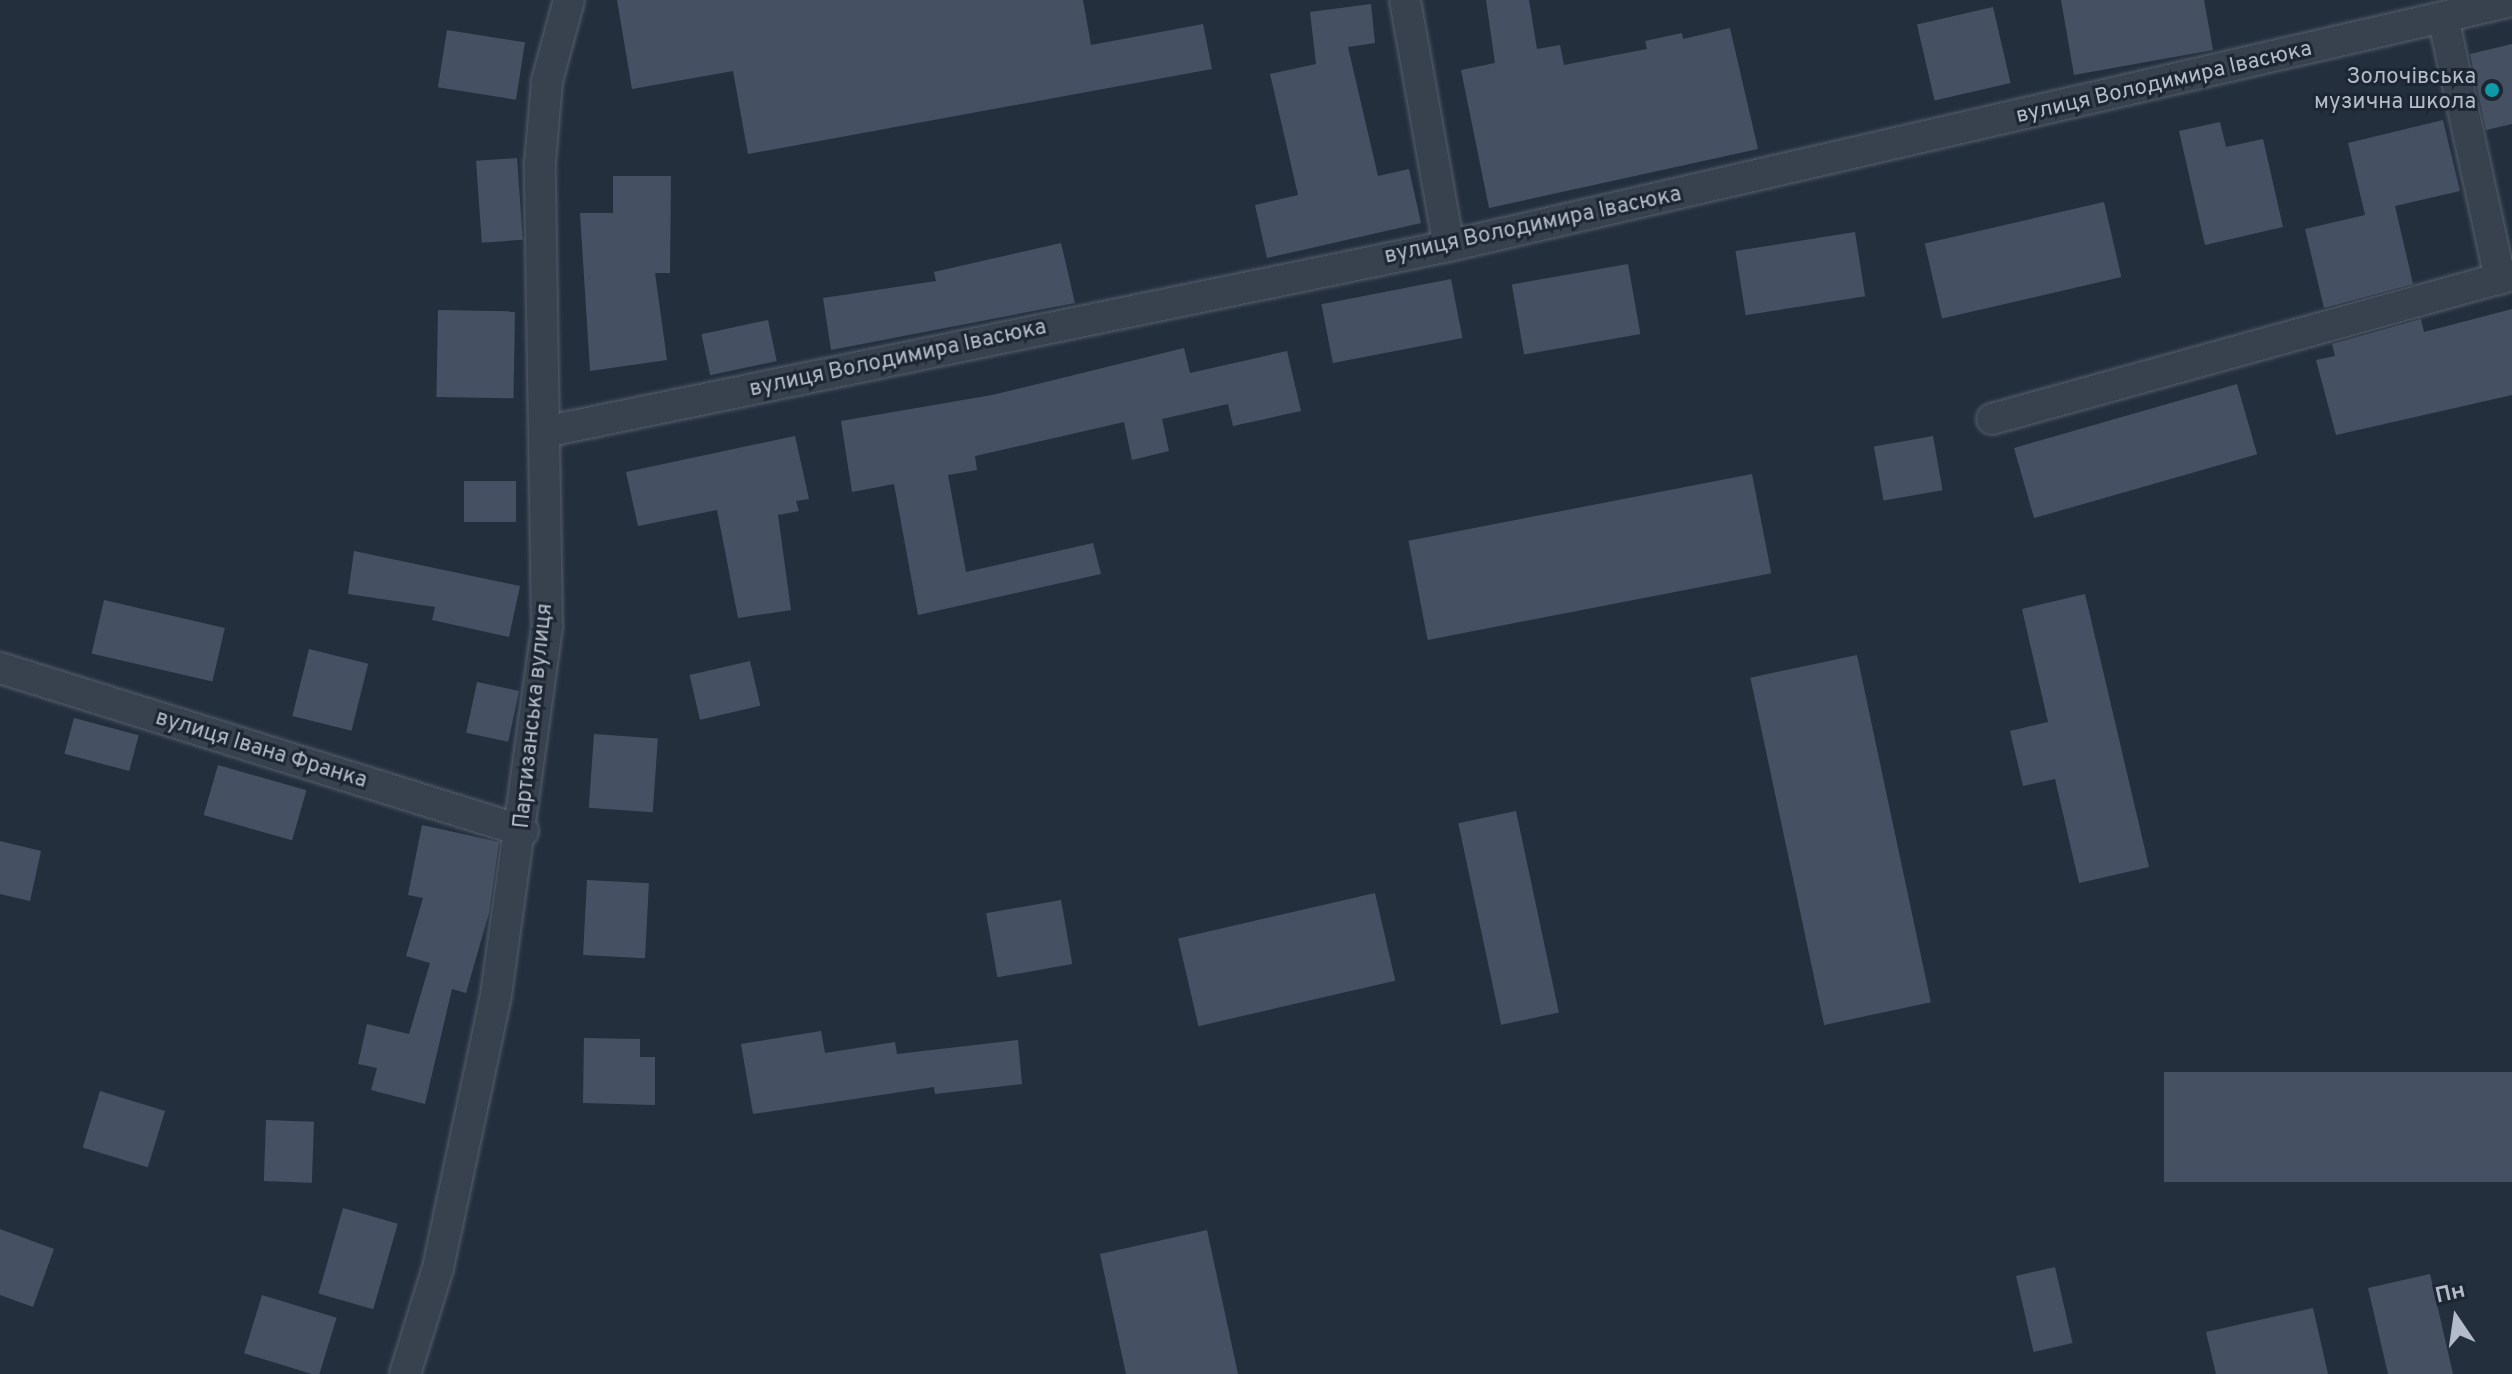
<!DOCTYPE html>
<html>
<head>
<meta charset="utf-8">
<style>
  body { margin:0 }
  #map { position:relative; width:2512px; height:1374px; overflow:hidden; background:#242f3e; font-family:Overpass,sans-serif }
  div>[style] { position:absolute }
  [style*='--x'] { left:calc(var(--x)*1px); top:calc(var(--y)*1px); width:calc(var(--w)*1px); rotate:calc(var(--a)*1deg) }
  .building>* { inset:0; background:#455162; transform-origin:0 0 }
  .roads { filter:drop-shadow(0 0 2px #565f6c) drop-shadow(0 0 2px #565f6c) }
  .street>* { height:30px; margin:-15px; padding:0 15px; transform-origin:15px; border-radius:15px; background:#38414e }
  .dots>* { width:22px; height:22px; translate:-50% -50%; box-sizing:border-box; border:4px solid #1d2633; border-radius:50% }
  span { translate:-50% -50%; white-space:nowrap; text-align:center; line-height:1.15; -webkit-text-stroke:6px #1d2633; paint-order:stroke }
  .poi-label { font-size:22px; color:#b4bcc9 }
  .right { translate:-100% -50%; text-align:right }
  .street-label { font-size:22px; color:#b4bcc9 }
  .north { position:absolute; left:2416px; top:1278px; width:80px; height:80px; -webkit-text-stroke:6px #1d2633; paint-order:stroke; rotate:347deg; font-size:22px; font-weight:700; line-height:32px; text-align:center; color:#b4bcc9 }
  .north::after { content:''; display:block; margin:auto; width:28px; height:36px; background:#b4bcc9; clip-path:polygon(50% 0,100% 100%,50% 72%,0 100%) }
</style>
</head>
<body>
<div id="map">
  <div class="building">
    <i style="clip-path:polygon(617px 0,1083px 0,1091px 45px,1203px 24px,1212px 69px,748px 154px,733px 71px,632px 89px)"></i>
    <i style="clip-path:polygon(1486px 0,1529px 0,1537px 49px,1560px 45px,1564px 65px,1647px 49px,1645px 41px,1682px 33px,1683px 39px,1730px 28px,1758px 149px,1489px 208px,1461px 70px,1495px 63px)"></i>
    <i style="clip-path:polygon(2061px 0,2204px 0,2213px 50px,2074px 75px)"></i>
    <i style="clip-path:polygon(1371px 4px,1375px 43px,1348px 47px,1378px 176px,1409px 169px,1421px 223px,1267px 258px,1255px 205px,1298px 195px,1270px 74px,1316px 64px,1310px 12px)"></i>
    <i style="left:1993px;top:7px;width:78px;height:78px;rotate:77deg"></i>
    <i style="left:447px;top:30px;width:79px;height:58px;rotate:9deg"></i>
    <i style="clip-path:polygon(2512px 44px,2512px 124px,2486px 130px,2470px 54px)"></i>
    <i style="clip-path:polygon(2443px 120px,2460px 191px,2395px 206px,2413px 284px,2324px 308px,2305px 229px,2365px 215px,2348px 143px)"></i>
    <i style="clip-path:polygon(2220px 122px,2226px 147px,2263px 139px,2283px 227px,2205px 245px,2179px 131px)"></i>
    <i style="left:517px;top:158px;width:82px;height:41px;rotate:86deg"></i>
    <i style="clip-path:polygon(613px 176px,671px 176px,670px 273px,655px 273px,667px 360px,590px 371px,580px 213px,613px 213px)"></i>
    <i style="left:2104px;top:202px;width:77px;height:184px;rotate:77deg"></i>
    <i style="left:1855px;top:232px;width:65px;height:121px;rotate:81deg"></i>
    <i style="clip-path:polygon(1061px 243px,1075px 303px,831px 350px,823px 298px,936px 281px,934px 272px)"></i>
    <i style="left:1628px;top:264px;width:71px;height:118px;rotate:80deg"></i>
    <i style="left:1451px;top:279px;width:60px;height:132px;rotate:79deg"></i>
    <i style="clip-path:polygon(2512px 309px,2512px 395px,2336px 435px,2316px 360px,2335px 356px,2332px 344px,2421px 319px,2424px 332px)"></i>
    <i style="left:438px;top:310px;width:77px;height:87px;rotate:1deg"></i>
    <i style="left:768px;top:320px;width:42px;height:68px;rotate:78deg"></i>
    <i style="clip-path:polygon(1184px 348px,1190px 373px,1287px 351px,1301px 411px,1233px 426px,1228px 404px,1162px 419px,1169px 451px,1132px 460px,1124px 422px,975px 456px,977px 470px,948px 475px,966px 572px,1093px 543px,1101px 574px,918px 615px,894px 484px,852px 492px,841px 421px,992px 395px)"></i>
    <i style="left:2237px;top:384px;width:73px;height:232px;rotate:74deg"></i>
    <i style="clip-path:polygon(795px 436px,809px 499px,796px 501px,799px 511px,778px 515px,791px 610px,738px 618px,717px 510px,638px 526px,626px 472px)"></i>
    <i style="left:1933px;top:436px;width:55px;height:60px;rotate:80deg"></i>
    <i style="left:1752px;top:474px;width:101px;height:350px;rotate:79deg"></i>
    <i style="left:464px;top:481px;width:52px;height:41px"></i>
    <i style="clip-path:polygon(354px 551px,520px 586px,509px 637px,432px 620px,435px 607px,348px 594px)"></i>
    <i style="clip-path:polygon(2085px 594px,2149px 867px,2079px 883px,2055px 779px,2023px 786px,2010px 731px,2048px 722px,2022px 609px)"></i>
    <i style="left:104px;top:600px;width:124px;height:55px;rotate:13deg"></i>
    <i style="left:309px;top:649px;width:61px;height:69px;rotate:14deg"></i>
    <i style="left:1857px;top:655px;width:355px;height:109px;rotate:78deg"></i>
    <i style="left:750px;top:661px;width:46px;height:62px;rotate:77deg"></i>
    <i style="left:477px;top:682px;width:43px;height:52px;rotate:12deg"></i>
    <i style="left:74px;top:718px;width:67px;height:37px;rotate:15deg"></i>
    <i style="left:594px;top:734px;width:64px;height:74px;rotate:4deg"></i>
    <i style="left:218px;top:765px;width:92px;height:52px;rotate:16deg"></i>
    <i style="left:1516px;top:811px;width:206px;height:59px;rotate:78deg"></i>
    <i style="clip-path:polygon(422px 825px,499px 842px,489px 913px,466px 993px,452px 989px,425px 1104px,371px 1090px,377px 1068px,358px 1064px,367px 1024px,409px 1034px,430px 963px,406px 956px,423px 898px,408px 895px)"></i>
    <i style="clip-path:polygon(0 841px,41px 851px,30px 901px,0 894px)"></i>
    <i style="left:587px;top:880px;width:62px;height:75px;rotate:3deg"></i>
    <i style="left:1375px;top:893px;width:90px;height:202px;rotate:77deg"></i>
    <i style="left:1061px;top:900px;width:65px;height:76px;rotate:80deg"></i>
    <i style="clip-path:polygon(821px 1031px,825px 1053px,895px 1042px,897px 1054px,1018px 1040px,1022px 1084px,935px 1094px,934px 1087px,753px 1114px,741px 1044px)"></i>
    <i style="clip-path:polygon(584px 1038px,640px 1039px,640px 1057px,655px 1057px,655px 1105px,583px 1103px)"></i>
    <i style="left:2512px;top:1072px;width:110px;height:348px;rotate:90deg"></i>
    <i style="left:100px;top:1091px;width:68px;height:59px;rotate:17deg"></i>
    <i style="left:266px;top:1120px;width:48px;height:61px;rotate:2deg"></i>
    <i style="left:343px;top:1208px;width:57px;height:89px;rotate:16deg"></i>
    <i style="clip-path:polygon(0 1229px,54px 1249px,33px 1307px,0 1295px)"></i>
    <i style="clip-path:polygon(1207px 1230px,1238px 1374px,1126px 1374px,1100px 1254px)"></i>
    <i style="left:2055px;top:1267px;width:78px;height:40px;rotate:77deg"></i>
    <i style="clip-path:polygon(2430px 1274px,2453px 1374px,2388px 1374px,2368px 1288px)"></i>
    <i style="left:262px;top:1295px;width:78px;height:61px;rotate:17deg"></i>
    <i style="clip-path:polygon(2313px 1308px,2328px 1374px,2216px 1374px,2206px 1332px)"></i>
  </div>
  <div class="roads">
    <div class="street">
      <i style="--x:1405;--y:0;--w:250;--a:79.9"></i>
      <i style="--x:2443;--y:17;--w:268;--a:77.7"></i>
      <i style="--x:1992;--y:419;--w:540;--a:-15.48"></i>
      <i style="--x:549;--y:431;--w:919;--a:-11.62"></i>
      <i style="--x:1449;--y:246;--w:1091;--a:-12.98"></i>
      <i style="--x:0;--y:668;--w:548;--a:17.31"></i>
      <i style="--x:405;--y:1374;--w:111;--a:-72.7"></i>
      <i style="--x:438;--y:1268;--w:279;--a:-78"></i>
      <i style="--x:496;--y:995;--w:372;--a:-82.1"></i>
      <i style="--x:547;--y:627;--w:464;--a:-90.9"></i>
      <i style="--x:540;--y:163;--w:82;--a:-85.1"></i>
      <i style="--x:547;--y:81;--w:84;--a:-74.8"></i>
    </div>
  </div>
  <div class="dots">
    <i style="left:2492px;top:90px;background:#0f9aa8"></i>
  </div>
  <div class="poi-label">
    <span class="right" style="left:2476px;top:90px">Золочівська<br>музична школа</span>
  </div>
  <div class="street-label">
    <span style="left:2164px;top:83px;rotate:-13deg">вулиця Володимира Івасюка</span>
    <span style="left:1533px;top:226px;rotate:-12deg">вулиця Володимира Івасюка</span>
    <span style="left:898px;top:359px;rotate:-12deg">вулиця Володимира Івасюка</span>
    <span style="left:534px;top:716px;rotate:-84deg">Партизанська вулиця</span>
    <span style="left:261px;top:750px;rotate:17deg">вулиця Івана Франка</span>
  </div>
  <div class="north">Пн</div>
</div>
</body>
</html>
